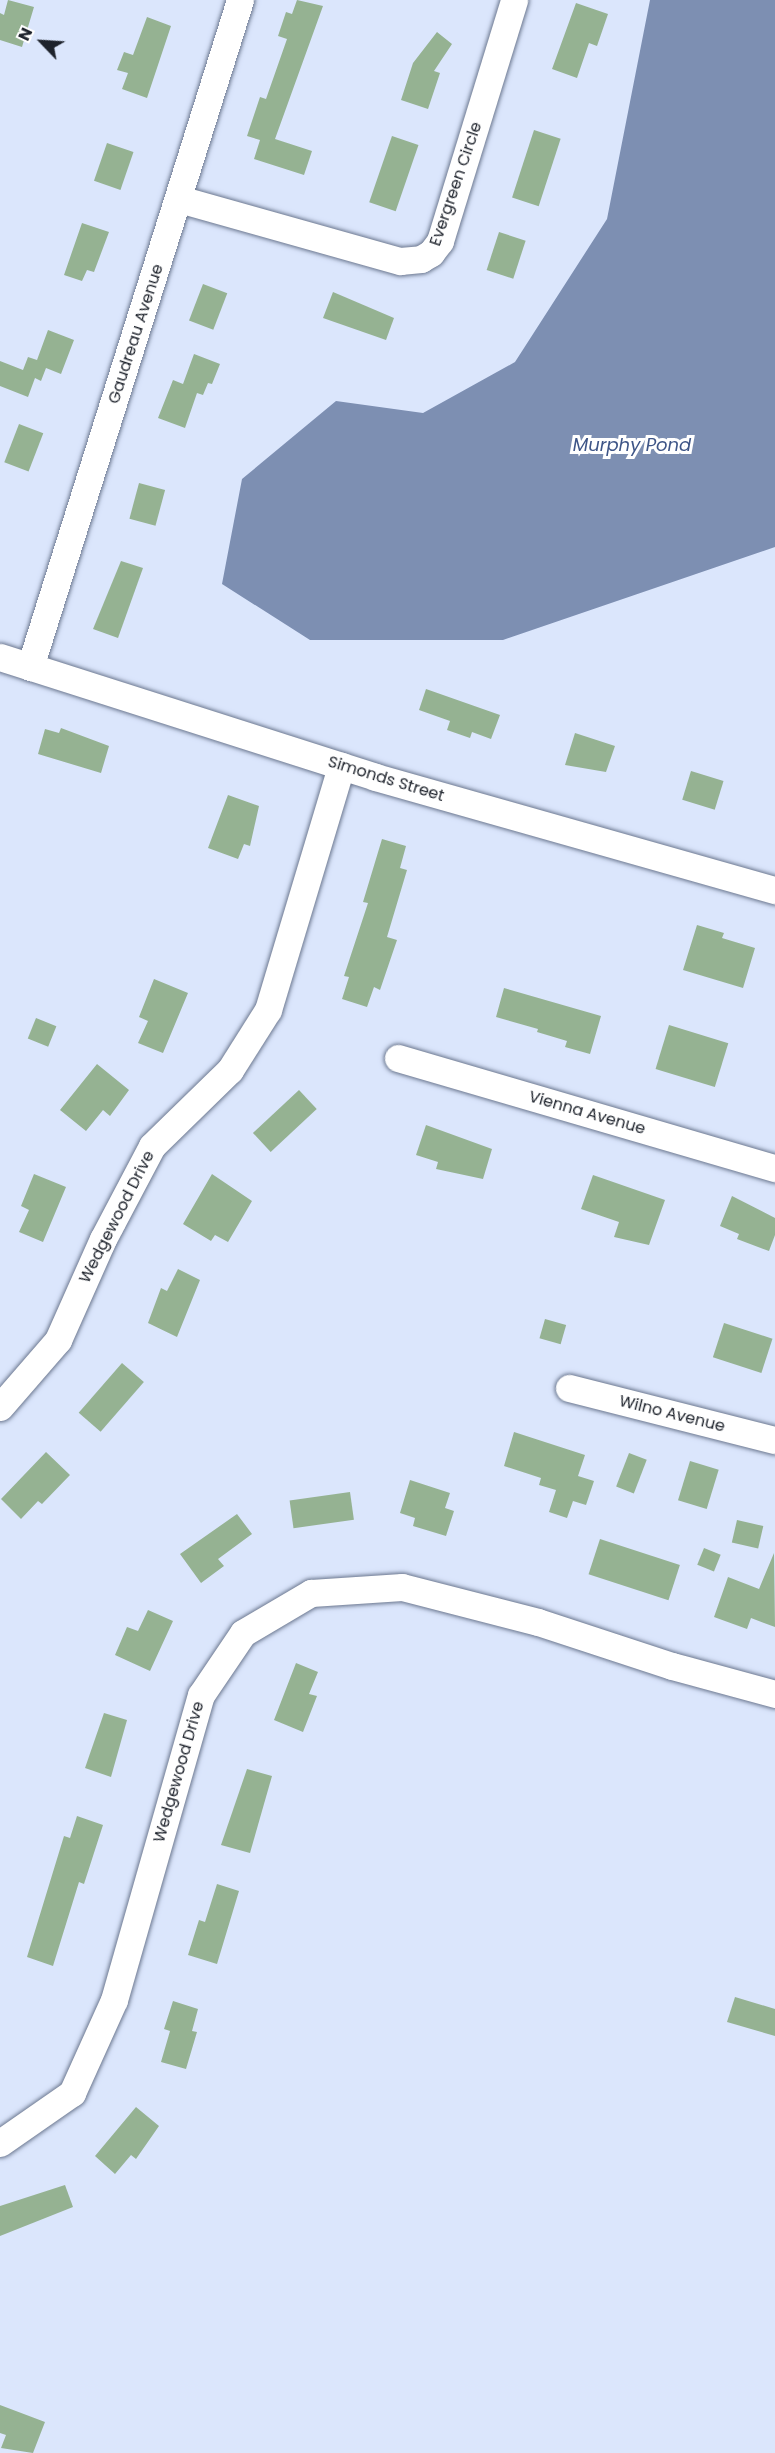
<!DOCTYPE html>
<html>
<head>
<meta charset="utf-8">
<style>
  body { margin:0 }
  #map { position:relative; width:775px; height:2453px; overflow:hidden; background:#dbe6fc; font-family:Poppins,sans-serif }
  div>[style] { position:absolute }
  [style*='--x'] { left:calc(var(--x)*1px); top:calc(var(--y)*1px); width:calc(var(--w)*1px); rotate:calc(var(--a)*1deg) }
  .water>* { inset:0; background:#7d8fb2 }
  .building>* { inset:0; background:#95b292; transform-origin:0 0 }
  .roads { filter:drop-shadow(0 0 2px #6c7890) drop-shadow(0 0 2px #6c7890) }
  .minor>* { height:27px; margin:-13.5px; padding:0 13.5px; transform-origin:13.5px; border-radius:13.5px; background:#fff }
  span { translate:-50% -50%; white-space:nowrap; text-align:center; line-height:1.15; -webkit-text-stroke:6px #fff; paint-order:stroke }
  .street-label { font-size:16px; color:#1e232c }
  .water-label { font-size:18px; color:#3e5587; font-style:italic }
  .north { position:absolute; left:12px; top:12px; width:60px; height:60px; -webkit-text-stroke:4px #fff; paint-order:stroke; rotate:295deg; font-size:16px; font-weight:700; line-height:24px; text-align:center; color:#1e232c }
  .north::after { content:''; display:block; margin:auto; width:21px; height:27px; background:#1e232c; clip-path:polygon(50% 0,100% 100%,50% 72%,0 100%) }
</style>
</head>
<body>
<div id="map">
  <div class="water">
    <i style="clip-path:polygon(650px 0,775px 0,775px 547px,503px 640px,310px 640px,222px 584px,242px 479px,336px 401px,423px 413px,515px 362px,607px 219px)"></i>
  </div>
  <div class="building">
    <i style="clip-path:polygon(8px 0,34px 7px,22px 47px,0 40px,0 13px,4px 15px)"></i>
    <i style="clip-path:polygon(297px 0,323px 6px,275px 139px,312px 151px,304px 175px,254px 159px,260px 140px,247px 136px,260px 97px,266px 99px,287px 39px,278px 36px,286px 12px,292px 14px)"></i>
    <i style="clip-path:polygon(576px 3px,608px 14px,597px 46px,589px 43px,577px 78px,552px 69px)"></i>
    <i style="clip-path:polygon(147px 17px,171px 26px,147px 98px,122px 89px,128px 73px,117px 70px,124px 52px,133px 55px)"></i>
    <i style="clip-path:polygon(437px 32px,452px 44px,434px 71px,440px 73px,428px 109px,401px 100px,413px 63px)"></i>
    <i style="left:534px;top:130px;width:28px;height:71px;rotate:18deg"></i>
    <i style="left:392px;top:136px;width:28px;height:70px;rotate:19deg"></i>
    <i style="left:107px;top:143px;width:28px;height:40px;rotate:19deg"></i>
    <i style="clip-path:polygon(82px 223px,109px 232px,94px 272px,87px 270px,82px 281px,64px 275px)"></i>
    <i style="left:499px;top:232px;width:28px;height:40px;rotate:18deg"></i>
    <i style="left:203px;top:284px;width:26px;height:39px;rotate:21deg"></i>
    <i style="clip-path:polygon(333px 292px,394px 318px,386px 340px,323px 318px)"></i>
    <i style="clip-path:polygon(48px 330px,74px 340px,61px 374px,46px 368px,41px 381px,35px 378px,28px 397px,0 386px,0 361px,23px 370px,28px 357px,37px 360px)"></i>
    <i style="clip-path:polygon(194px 354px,220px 364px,212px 384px,208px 383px,203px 395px,197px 393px,185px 428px,158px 418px,173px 380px,183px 384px)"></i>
    <i style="left:19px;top:424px;width:26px;height:41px;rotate:21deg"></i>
    <i style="left:139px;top:483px;width:27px;height:37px;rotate:15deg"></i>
    <i style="clip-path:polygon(121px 561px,143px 568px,118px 638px,93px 629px)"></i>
    <i style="clip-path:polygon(426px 689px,500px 715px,491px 739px,472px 732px,470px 738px,447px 730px,450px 721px,419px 710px)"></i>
    <i style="clip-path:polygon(61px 728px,109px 746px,101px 773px,38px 754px,45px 729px,59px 733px)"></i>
    <i style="clip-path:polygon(575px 733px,615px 746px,606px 772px,565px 765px)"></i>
    <i style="left:691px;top:771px;width:34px;height:30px;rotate:17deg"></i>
    <i style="clip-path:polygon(228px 795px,259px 806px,250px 846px,244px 844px,238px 859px,208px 848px)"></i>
    <i style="clip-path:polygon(382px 839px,406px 846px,400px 868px,407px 870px,387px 937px,397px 940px,380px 990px,374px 987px,367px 1007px,342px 999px,349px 977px,344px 976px,368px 903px,363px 902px)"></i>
    <i style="clip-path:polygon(697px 925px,724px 933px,722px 938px,755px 948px,743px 988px,683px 970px)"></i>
    <i style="clip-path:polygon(154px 979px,188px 993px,163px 1053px,138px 1043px,148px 1021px,139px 1017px)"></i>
    <i style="clip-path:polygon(504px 988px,601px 1016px,590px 1054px,565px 1047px,567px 1041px,537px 1032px,538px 1029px,496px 1017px)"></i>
    <i style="left:36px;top:1018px;width:22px;height:22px;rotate:22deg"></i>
    <i style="left:669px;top:1025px;width:62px;height:46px;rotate:17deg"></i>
    <i style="clip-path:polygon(97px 1064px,129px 1090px,110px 1116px,103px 1110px,86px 1131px,60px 1110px)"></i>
    <i style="left:299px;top:1090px;width:26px;height:63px;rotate:47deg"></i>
    <i style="clip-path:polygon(426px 1125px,492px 1149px,483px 1179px,436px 1169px,438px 1162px,416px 1155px)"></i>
    <i style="clip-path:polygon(34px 1174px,66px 1187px,43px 1242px,19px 1232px,29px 1210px,21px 1206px)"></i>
    <i style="clip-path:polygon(212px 1174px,252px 1201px,228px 1242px,215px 1235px,211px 1241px,183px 1224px)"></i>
    <i style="clip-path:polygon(593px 1175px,665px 1200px,649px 1245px,614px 1237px,619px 1222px,581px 1209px)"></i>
    <i style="clip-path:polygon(732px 1196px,775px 1218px,775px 1235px,769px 1251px,737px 1239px,739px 1234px,720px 1226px)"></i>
    <i style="clip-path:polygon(178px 1269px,200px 1280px,177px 1337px,148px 1323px,161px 1288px,167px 1291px)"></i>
    <i style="left:545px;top:1319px;width:22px;height:20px;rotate:16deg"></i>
    <i style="left:724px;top:1323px;width:51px;height:36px;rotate:18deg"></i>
    <i style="left:122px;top:1363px;width:29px;height:66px;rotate:41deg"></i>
    <i style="clip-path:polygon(514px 1432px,585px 1455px,578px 1476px,594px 1481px,586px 1505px,573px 1501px,567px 1518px,549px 1512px,556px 1490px,539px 1485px,541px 1478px,504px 1466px)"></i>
    <i style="clip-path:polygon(46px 1452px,70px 1475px,42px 1504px,38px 1501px,21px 1519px,1px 1499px)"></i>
    <i style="left:629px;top:1453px;width:19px;height:36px;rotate:21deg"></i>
    <i style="left:690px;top:1461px;width:30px;height:41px;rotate:17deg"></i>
    <i style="clip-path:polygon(410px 1480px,450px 1493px,445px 1508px,454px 1511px,446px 1536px,413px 1526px,415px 1518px,400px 1513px)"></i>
    <i style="left:350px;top:1492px;width:28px;height:61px;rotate:82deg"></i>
    <i style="clip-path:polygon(237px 1514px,252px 1534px,218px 1559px,224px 1566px,201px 1583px,180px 1554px)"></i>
    <i style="left:737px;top:1520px;width:27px;height:23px;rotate:13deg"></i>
    <i style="left:600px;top:1539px;width:84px;height:37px;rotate:18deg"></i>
    <i style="left:704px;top:1548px;width:18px;height:18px;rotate:22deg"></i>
    <i style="clip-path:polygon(774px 1553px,775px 1627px,751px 1618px,747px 1629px,714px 1617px,728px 1577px,759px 1589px)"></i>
    <i style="clip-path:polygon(148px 1610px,173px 1621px,150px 1671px,115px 1655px,127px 1627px,138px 1631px)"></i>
    <i style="clip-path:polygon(296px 1663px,318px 1672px,309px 1694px,317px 1696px,303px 1732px,274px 1720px)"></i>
    <i style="clip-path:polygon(104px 1713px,127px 1720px,111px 1777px,85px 1768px)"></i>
    <i style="clip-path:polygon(247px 1769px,272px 1776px,250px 1853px,221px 1845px)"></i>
    <i style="clip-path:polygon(77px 1816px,103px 1825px,84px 1884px,79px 1882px,53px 1966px,27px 1957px,64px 1836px,70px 1838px)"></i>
    <i style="clip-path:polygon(217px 1884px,239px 1891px,217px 1964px,188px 1955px,199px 1920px,205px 1922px)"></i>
    <i style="clip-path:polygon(735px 1997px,775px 2009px,775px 2036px,727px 2022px)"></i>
    <i style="clip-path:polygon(173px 2001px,198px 2009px,192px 2031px,197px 2032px,186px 2069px,161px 2062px,170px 2031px,164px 2029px)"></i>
    <i style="clip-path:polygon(136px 2107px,159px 2126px,136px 2159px,131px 2155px,115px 2174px,95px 2156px)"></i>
    <i style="clip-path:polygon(65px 2185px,73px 2207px,0 2236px,0 2206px)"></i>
    <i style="clip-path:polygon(0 2405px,45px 2422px,33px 2453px,1px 2448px,6px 2435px,0 2433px)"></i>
  </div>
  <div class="roads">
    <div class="minor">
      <i style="--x:179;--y:199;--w:230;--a:15.7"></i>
      <i style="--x:400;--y:261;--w:21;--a:-5"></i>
      <i style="--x:421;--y:259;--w:12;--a:-31"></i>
      <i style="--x:431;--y:253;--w:15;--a:-53"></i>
      <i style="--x:440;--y:241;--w:252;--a:-72.9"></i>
      <i style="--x:0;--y:657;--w:394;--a:17.7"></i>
      <i style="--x:375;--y:777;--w:416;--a:15.8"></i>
      <i style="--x:30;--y:667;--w:699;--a:-72.52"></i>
      <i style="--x:398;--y:1058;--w:393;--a:16.3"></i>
      <i style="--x:569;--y:1388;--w:212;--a:14.2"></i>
      <i style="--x:0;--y:1407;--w:89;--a:-49.1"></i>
      <i style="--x:58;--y:1340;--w:111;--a:-66"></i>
      <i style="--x:103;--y:1239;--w:105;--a:-62.2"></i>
      <i style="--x:152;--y:1146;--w:109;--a:-44.3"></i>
      <i style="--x:230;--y:1070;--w:71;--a:-57.7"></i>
      <i style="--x:268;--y:1010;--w:255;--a:-73.3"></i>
      <i style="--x:0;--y:2143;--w:88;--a:-34.8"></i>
      <i style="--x:72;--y:2093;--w:102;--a:-65.7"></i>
      <i style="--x:114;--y:2000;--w:317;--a:-74.1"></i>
      <i style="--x:201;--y:1695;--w:75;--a:-55.9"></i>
      <i style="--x:243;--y:1633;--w:79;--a:-30.5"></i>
      <i style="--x:311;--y:1593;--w:91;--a:-3.8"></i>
      <i style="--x:402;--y:1587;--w:140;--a:14.4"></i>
      <i style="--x:538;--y:1622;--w:141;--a:18.2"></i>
      <i style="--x:672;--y:1666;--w:107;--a:15.2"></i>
    </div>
  </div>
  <div class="street-label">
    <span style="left:456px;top:184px;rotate:-71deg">Evergreen Circle</span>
    <span style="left:136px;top:334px;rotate:-72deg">Gaudreau Avenue</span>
    <span style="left:386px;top:779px;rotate:17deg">Simonds Street</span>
    <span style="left:587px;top:1113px;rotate:16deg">Vienna Avenue</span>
    <span style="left:117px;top:1217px;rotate:-63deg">Wedgewood Drive</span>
    <span style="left:672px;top:1414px;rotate:14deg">Wilno Avenue</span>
    <span style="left:179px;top:1772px;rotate:-74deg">Wedgewood Drive</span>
  </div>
  <div class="water-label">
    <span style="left:632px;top:445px">Murphy Pond</span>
  </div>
  <div class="north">N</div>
</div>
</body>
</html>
